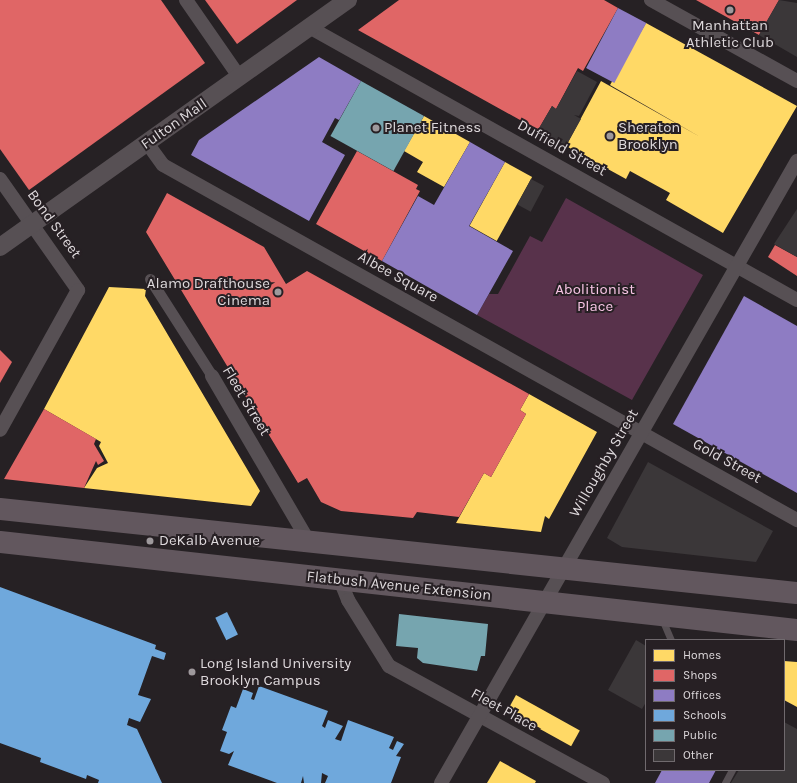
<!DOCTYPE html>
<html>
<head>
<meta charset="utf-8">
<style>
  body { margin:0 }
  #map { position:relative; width:797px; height:783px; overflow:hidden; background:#262124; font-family:Karla,sans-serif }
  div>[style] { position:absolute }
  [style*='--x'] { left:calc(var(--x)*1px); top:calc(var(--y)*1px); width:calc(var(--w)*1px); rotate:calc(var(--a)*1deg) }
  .green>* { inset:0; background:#58324b }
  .homes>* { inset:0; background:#ffd966; transform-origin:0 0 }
  .shops>* { inset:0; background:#e06666 }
  .offices>* { inset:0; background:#8e7cc3; transform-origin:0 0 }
  .schools>* { inset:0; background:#6fa8dc; transform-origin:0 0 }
  .public>* { inset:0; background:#76a5af; transform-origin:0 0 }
  .building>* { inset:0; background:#3b3739; transform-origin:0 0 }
  .service>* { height:7px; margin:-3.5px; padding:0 3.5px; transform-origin:3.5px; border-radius:3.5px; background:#575054 }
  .pedestrian>* { height:11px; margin:-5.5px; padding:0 5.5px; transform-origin:5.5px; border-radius:5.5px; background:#575054 }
  .minor>* { height:14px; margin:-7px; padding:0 7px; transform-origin:7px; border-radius:7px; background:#575054 }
  .tertiary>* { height:18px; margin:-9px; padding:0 9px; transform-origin:9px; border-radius:9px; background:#575054 }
  .primary>* { height:22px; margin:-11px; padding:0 11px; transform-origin:11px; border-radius:11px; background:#62575e }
  .dots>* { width:11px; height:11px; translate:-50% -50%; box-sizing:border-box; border:2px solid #272024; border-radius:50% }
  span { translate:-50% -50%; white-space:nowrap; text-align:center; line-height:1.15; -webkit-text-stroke:4px #272024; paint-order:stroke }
  .poi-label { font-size:15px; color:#ded9dc }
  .left { translate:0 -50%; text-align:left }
  .right { translate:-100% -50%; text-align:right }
  .street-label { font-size:15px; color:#ded9dc }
  .park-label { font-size:15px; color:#f7c4e4 }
  .legend { position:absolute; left:645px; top:639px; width:140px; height:132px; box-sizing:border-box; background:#272024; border:1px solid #706a6e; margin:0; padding:5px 7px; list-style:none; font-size:12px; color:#ded9dc }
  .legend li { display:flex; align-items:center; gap:8px; height:20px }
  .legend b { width:20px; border:1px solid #706a6e }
</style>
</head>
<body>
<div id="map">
  <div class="green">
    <i style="clip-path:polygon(566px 198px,703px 275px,632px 400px,477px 315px,489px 294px,498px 294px,530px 236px,542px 242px)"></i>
  </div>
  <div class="homes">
    <i style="clip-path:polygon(646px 23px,797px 106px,723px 233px,666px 200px,670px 193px,630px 171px,626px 179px,566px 146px,601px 81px,702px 138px,610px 85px)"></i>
    <i style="clip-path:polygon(424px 116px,470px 142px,444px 187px,417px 172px,423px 162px,404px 151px)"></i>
    <i style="left:505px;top:162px;width:31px;height:73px;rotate:29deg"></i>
    <i style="clip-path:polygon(109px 287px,146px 289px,145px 296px,260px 491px,251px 506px,84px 488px,97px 468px,108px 463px,99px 446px,101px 442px,44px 409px)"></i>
    <i style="clip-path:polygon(529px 394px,597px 432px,549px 519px,545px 516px,541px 532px,456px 523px,484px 473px,491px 477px,526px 414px,520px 410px)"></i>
    <i style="clip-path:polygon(784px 661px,797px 662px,797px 707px,784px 700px)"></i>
    <i style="left:516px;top:695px;width:73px;height:18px;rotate:29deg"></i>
    <i style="clip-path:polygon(500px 761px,536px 781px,535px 783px,487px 783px)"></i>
  </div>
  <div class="shops">
    <i style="clip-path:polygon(0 0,161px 0,205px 63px,29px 190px,0 149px)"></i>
    <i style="clip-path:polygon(205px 0,297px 0,237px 44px)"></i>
    <i style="clip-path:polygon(399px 0,604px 0,618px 8px,583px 71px,578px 68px,556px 109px,552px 106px,538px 130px,358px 30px)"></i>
    <i style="clip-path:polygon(696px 0,779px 0,759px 35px)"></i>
    <i style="clip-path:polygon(357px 151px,418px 185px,416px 189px,420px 191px,382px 261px,316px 224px)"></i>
    <i style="clip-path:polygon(167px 193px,264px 247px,286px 284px,307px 271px,529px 394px,520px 410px,526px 414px,491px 477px,484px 473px,459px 517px,417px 512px,413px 518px,341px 511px,321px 502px,307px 478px,298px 483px,146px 232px)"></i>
    <i style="clip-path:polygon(775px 245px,797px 257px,797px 276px,768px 257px)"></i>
    <i style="clip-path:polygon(0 350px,12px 362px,0 383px)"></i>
    <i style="clip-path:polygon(44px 409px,96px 439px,94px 444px,104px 461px,98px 465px,96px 461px,84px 488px,4px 479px)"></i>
  </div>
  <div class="offices">
    <i style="left:618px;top:8px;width:32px;height:68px;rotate:28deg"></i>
    <i style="clip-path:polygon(319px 57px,361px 81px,339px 120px,335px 118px,322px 142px,345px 155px,309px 221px,191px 155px,199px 140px)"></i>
    <i style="clip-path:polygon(470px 142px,505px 162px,469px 226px,513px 251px,477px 315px,382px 261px,418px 196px,434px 205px)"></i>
    <i style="clip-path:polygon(744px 296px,797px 326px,797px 493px,673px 424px)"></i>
    <i style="clip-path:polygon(662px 770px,716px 770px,709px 783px,655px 783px)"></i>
  </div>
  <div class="schools">
    <i style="clip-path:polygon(0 587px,156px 645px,155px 649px,166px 653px,164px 660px,152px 656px,138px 695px,151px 699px,140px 722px,129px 718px,127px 725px,137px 729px,162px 783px,98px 783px,99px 780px,87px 775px,86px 779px,40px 762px,41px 758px,0 743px)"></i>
    <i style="left:227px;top:612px;width:25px;height:13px;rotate:64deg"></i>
    <i style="clip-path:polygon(259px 686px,328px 711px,322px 726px,325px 728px,328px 720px,343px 726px,335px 739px,341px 741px,348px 720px,394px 737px,389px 748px,393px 750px,397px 741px,404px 744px,396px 756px,401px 757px,391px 783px,325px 783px,328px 776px,322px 773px,321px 783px,304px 783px,303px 776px,301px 783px,277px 783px,228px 765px,234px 751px,229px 754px,220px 751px,227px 732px,222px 730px,231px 706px,236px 708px,243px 689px,253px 693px,251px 699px,254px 700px)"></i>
  </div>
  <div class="public">
    <i style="left:361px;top:81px;width:72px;height:63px;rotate:29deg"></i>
    <i style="clip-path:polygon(399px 614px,488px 624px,485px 656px,481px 656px,477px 671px,423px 663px,417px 658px,418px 648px,396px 646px)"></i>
  </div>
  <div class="building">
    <i style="clip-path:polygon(779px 0,797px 3px,797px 57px,759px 35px)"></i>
    <i style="clip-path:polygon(577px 71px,597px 82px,579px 116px,574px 115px,581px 119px,566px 146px,538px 130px,552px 106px,556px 109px)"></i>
    <i style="left:531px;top:179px;width:15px;height:29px;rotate:28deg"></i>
    <i style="clip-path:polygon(797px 209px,797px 257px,774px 244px)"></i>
    <i style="clip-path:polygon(648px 462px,773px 531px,756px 562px,622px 547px,607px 538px)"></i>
    <i style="clip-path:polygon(636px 640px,646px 646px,646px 702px,642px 709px,608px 690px)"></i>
    <i style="clip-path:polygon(784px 722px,797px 729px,797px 783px,731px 783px,739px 770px,784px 770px)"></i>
  </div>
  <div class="service">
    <i style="--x:662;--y:619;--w:23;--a:67"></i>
    <i style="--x:725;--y:783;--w:15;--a:-62"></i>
  </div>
  <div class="pedestrian">
    <i style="--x:150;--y:279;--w:115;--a:57.4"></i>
  </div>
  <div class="minor">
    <i style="--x:186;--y:0;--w:95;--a:55.3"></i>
    <i style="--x:651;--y:0;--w:167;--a:29"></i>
    <i style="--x:309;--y:27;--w:559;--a:29.22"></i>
    <i style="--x:147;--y:143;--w:27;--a:54"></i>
    <i style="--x:163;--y:165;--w:727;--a:29.25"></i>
    <i style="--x:0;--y:179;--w:136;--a:54.9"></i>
    <i style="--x:78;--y:290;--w:160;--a:119.1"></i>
    <i style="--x:212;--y:376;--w:192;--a:59.7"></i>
    <i style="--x:340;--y:580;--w:22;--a:68"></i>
    <i style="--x:348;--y:600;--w:78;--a:58.2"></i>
    <i style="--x:389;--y:666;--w:244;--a:28.7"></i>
    <i style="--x:441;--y:783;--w:717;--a:-60.22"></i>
  </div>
  <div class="tertiary">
    <i style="--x:0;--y:247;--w:427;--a:-35.4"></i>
  </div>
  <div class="primary">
    <i style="--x:0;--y:509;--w:801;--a:6.02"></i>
    <i style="--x:0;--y:542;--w:802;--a:6.3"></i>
  </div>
  <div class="dots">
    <i style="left:730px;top:10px;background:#9e999c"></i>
    <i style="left:376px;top:128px;background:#9e999c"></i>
    <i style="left:610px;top:136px;background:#9e999c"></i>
    <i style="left:278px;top:292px;background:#9e999c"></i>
    <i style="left:150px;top:541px;background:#9e999c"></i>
    <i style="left:192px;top:672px;background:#9e999c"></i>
  </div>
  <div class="poi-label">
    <span style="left:730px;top:34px">Manhattan<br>Athletic Club</span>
    <span class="left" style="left:618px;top:136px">Sheraton<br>Brooklyn</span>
    <span class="left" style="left:384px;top:128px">Planet Fitness</span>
    <span class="right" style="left:270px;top:292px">Alamo Drafthouse<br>Cinema</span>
    <span class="left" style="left:159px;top:541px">DeKalb Avenue</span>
    <span class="left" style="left:200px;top:672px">Long Island University<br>Brooklyn Campus</span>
  </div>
  <div class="street-label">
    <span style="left:174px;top:124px;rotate:-35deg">Fulton Mall</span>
    <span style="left:562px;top:148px;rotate:29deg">Duffield Street</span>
    <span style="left:54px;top:224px;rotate:54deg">Bond Street</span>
    <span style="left:398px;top:277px;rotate:29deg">Albee Square</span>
    <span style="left:246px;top:401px;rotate:59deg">Fleet Street</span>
    <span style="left:727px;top:461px;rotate:29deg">Gold Street</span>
    <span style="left:604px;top:463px;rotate:-60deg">Willoughby Street</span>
    <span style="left:399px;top:586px;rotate:6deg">Flatbush Avenue Extension</span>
    <span style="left:504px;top:710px;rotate:29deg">Fleet Place</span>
  </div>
  <div class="park-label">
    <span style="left:595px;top:298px">Abolitionist<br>Place</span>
  </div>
  <ul class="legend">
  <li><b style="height:11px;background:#ffd966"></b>Homes</li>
  <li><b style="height:11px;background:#e06666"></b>Shops</li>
  <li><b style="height:11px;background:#8e7cc3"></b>Offices</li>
  <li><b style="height:11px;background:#6fa8dc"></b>Schools</li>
  <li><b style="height:11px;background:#76a5af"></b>Public</li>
  <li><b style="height:11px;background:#3b3739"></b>Other</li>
  </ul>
</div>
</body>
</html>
